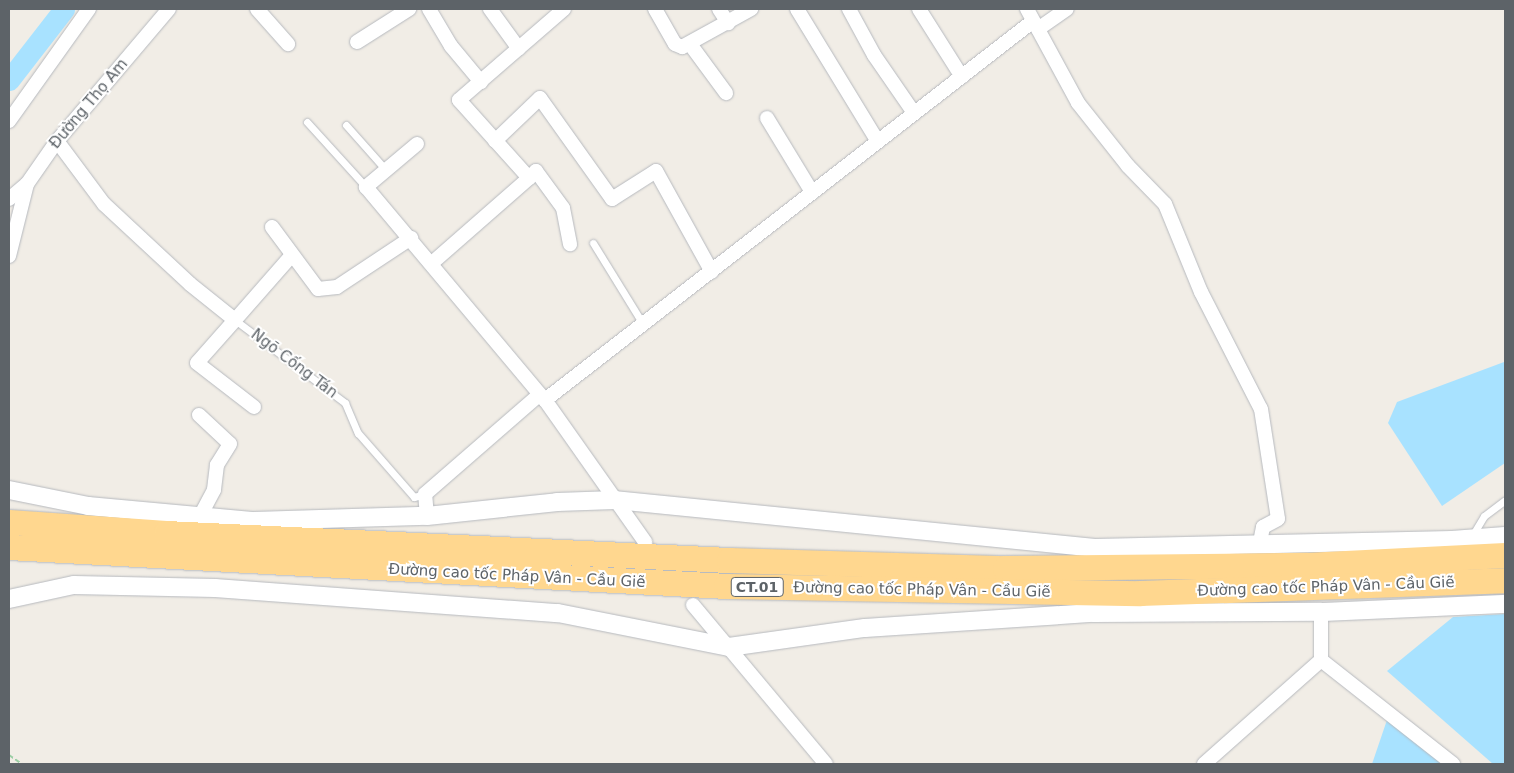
<!DOCTYPE html>
<html>
<head>
<meta charset="utf-8">
<style>
  body { margin:0 }
  #map { position:relative; width:1514px; height:773px; overflow:hidden; background:#f1ede6; font-family:"DejaVu Sans",sans-serif }
  div>[style] { position:absolute }
  [style*='--x'] { left:calc(var(--x)*1px); top:calc(var(--y)*1px); width:calc(var(--w)*1px); rotate:calc(var(--a)*1deg) }
  .water>* { inset:0; background:#a8e2ff }
  .river>* { height:21px; margin:-10.5px; padding:0 10.5px; transform-origin:10.5px; border-radius:10.5px; background:#a8e2ff }
  .path>* { height:2px; margin-top:-1px; transform-origin:0; background:repeating-linear-gradient(90deg,#9bcea4 0 5px,transparent 0 7.5px) }
  .roads { filter:drop-shadow(0 0 1px #b6b9be) drop-shadow(0 0 1px #b6b9be) }
  .service>* { height:7px; margin:-3.5px; padding:0 3.5px; transform-origin:3.5px; border-radius:3.5px; background:#fff }
  .minor>* { height:14px; margin:-7px; padding:0 7px; transform-origin:7px; border-radius:7px; background:#fff }
  .tertiary>* { height:18px; margin:-9px; padding:0 9px; transform-origin:9px; border-radius:9px; background:#fff }
  .motorway>* { height:25px; margin:-12.5px; padding:0 12.5px; transform-origin:12.5px; border-radius:12.5px; background:#ffd78f }
  span { translate:-50% -50%; white-space:nowrap; text-align:center; line-height:1.15; -webkit-text-stroke:4px #fff; paint-order:stroke }
  .shield-label span { padding:1px 4px; background:#fff; border:1px solid; border-radius:4px; -webkit-text-stroke-width:0 }
  .shield-label { font-size:14px; color:#5d6368; font-weight:700 }
  .street-label { font-size:15px; color:#5d6368 }
  .frame { position:absolute; inset:0; border:10px solid #5d6368; pointer-events:none }
</style>
</head>
<body>
<div id="map">
  <div class="water">
    <i style="clip-path:polygon(1504px 362px,1505px 463px,1442px 506px,1388px 423px,1397px 402px)"></i>
    <i style="clip-path:polygon(1505px 614px,1505px 764px,1493px 764px,1387px 671px,1453px 617px)"></i>
    <i style="clip-path:polygon(1388px 717px,1446px 764px,1372px 764px)"></i>
  </div>
  <div class="river">
    <i style="--x:9;--y:80;--w:90;--a:-52.2"></i>
  </div>
  <div class="path">
    <i style="--x:9;--y:755;--w:16;--a:35"></i>
  </div>
  <div class="roads">
    <div class="service">
      <i style="--x:307;--y:122;--w:88;--a:47.8"></i>
      <i style="--x:346;--y:125;--w:60;--a:48.4"></i>
      <i style="--x:593;--y:243;--w:95;--a:58.3"></i>
      <i style="--x:235;--y:320;--w:138;--a:37"></i>
      <i style="--x:345;--y:403;--w:33;--a:67"></i>
      <i style="--x:358;--y:433;--w:85;--a:48.8"></i>
      <i style="--x:414;--y:497;--w:11;--a:-15"></i>
      <i style="--x:1472;--y:536;--w:23;--a:-59"></i>
      <i style="--x:1484;--y:516;--w:26;--a:-37"></i>
    </div>
    <div class="minor">
      <i style="--x:257;--y:9;--w:47;--a:48.5"></i>
      <i style="--x:429;--y:9;--w:43;--a:59.3"></i>
      <i style="--x:451;--y:46;--w:47;--a:50.2"></i>
      <i style="--x:490;--y:9;--w:49;--a:54.1"></i>
      <i style="--x:564;--y:9;--w:139;--a:139.1"></i>
      <i style="--x:459;--y:100;--w:105;--a:48.1"></i>
      <i style="--x:529;--y:178;--w:10;--a:-45"></i>
      <i style="--x:536;--y:171;--w:46;--a:53.9"></i>
      <i style="--x:563;--y:208;--w:37;--a:79"></i>
      <i style="--x:655;--y:9;--w:40;--a:60.3"></i>
      <i style="--x:675;--y:44;--w:8;--a:23"></i>
      <i style="--x:682;--y:47;--w:79;--a:-28.8"></i>
      <i style="--x:719;--y:9;--w:17;--a:57"></i>
      <i style="--x:797;--y:9;--w:153;--a:58.6"></i>
      <i style="--x:849;--y:9;--w:52;--a:61.5"></i>
      <i style="--x:874;--y:55;--w:70;--a:55.4"></i>
      <i style="--x:919;--y:9;--w:80;--a:57.7"></i>
      <i style="--x:1027;--y:9;--w:107;--a:61.5"></i>
      <i style="--x:1078;--y:103;--w:80;--a:51.6"></i>
      <i style="--x:1128;--y:166;--w:53;--a:45.8"></i>
      <i style="--x:1165;--y:204;--w:95;--a:67.8"></i>
      <i style="--x:1201;--y:292;--w:131;--a:62.9"></i>
      <i style="--x:1261;--y:409;--w:111;--a:81.2"></i>
      <i style="--x:1278;--y:519;--w:17;--a:152"></i>
      <i style="--x:1263;--y:527;--w:16;--a:101"></i>
      <i style="--x:1038;--y:29;--w:35;--a:-35"></i>
      <i style="--x:357;--y:42;--w:62;--a:-32.4"></i>
      <i style="--x:690;--y:44;--w:61;--a:53.7"></i>
      <i style="--x:767;--y:118;--w:87;--a:58.7"></i>
      <i style="--x:9;--y:121;--w:138;--a:-54.5"></i>
      <i style="--x:57;--y:141;--w:79;--a:53.3"></i>
      <i style="--x:104;--y:204;--w:117;--a:42.9"></i>
      <i style="--x:190;--y:284;--w:58;--a:38.7"></i>
      <i style="--x:235;--y:320;--w:57;--a:131.5"></i>
      <i style="--x:197;--y:363;--w:72;--a:37.7"></i>
      <i style="--x:495;--y:141;--w:62;--a:-43.7"></i>
      <i style="--x:540;--y:98;--w:124;--a:54.5"></i>
      <i style="--x:612;--y:199;--w:52;--a:-32.5"></i>
      <i style="--x:656;--y:171;--w:115;--a:61"></i>
      <i style="--x:417;--y:144;--w:67;--a:139.9"></i>
      <i style="--x:366;--y:187;--w:278;--a:50"></i>
      <i style="--x:545;--y:400;--w:174;--a:54.8"></i>
      <i style="--x:9;--y:199;--w:23;--a:-40"></i>
      <i style="--x:27;--y:184;--w:52;--a:-55.1"></i>
      <i style="--x:57;--y:141;--w:173;--a:-49.7"></i>
      <i style="--x:272;--y:227;--w:77;--a:53.4"></i>
      <i style="--x:318;--y:289;--w:19;--a:-6"></i>
      <i style="--x:337;--y:287;--w:89;--a:-33.5"></i>
      <i style="--x:9;--y:256;--w:74;--a:-76"></i>
      <i style="--x:432;--y:263;--w:129;--a:-41.2"></i>
      <i style="--x:235;--y:320;--w:86;--a:-48.8"></i>
      <i style="--x:545;--y:400;--w:618;--a:-37.83"></i>
      <i style="--x:199;--y:415;--w:42;--a:43.1"></i>
      <i style="--x:230;--y:444;--w:25;--a:122"></i>
      <i style="--x:217;--y:465;--w:25;--a:97"></i>
      <i style="--x:214;--y:490;--w:30;--a:118"></i>
      <i style="--x:427;--y:516;--w:22;--a:-95"></i>
      <i style="--x:425;--y:494;--w:152;--a:-41"></i>
      <i style="--x:693;--y:605;--w:207;--a:50.1"></i>
      <i style="--x:1321;--y:612;--w:48;--a:90"></i>
      <i style="--x:1321;--y:660;--w:168;--a:38.2"></i>
      <i style="--x:1204;--y:764;--w:157;--a:-41.6"></i>
    </div>
    <div class="tertiary">
      <i style="--x:9;--y:490;--w:81;--a:11.4"></i>
      <i style="--x:88;--y:506;--w:167;--a:5.2"></i>
      <i style="--x:254;--y:521;--w:173;--a:-1.7"></i>
      <i style="--x:427;--y:516;--w:131;--a:-6.1"></i>
      <i style="--x:557;--y:502;--w:58;--a:-2"></i>
      <i style="--x:615;--y:500;--w:483;--a:5.7"></i>
      <i style="--x:1096;--y:548;--w:356;--a:-1.3"></i>
      <i style="--x:1452;--y:540;--w:53;--a:-4.3"></i>
      <i style="--x:9;--y:599;--w:66;--a:-12.2"></i>
      <i style="--x:74;--y:585;--w:141;--a:1.2"></i>
      <i style="--x:215;--y:588;--w:344;--a:4.2"></i>
      <i style="--x:558;--y:613;--w:174;--a:11.2"></i>
      <i style="--x:729;--y:647;--w:137;--a:-8"></i>
      <i style="--x:865;--y:628;--w:228;--a:-3.8"></i>
      <i style="--x:1093;--y:613;--w:228;--a:-0.3"></i>
      <i style="--x:1321;--y:612;--w:184;--a:-2.5"></i>
    </div>
    <div class="motorway">
      <i style="--x:9;--y:522;--w:157;--a:4"></i>
      <i style="--x:166;--y:533;--w:564;--a:2.75"></i>
      <i style="--x:729;--y:560;--w:276;--a:1.7"></i>
      <i style="--x:1005;--y:568;--w:301;--a:-0.6"></i>
      <i style="--x:1306;--y:565;--w:199;--a:-2.9"></i>
      <i style="--x:9;--y:547;--w:718;--a:3.11"></i>
      <i style="--x:726;--y:586;--w:414;--a:1"></i>
      <i style="--x:1140;--y:593;--w:365;--a:-2"></i>
    </div>
  </div>
  <div class="shield-label">
    <span style="left:757px;top:587px">CT.01</span>
  </div>
  <div class="street-label">
    <span style="left:89px;top:104px;rotate:-50deg">Đường Thọ Am</span>
    <span style="left:294px;top:364px;rotate:37deg">Ngõ Cống Tán</span>
    <span style="left:517px;top:576px;rotate:3deg">Đường cao tốc Pháp Vân - Cầu Giẽ</span>
    <span style="left:1326px;top:587px;rotate:-2deg">Đường cao tốc Pháp Vân - Cầu Giẽ</span>
    <span style="left:922px;top:590px;rotate:1deg">Đường cao tốc Pháp Vân - Cầu Giẽ</span>
  </div>
  <div class="frame"></div>
</div>
</body>
</html>
